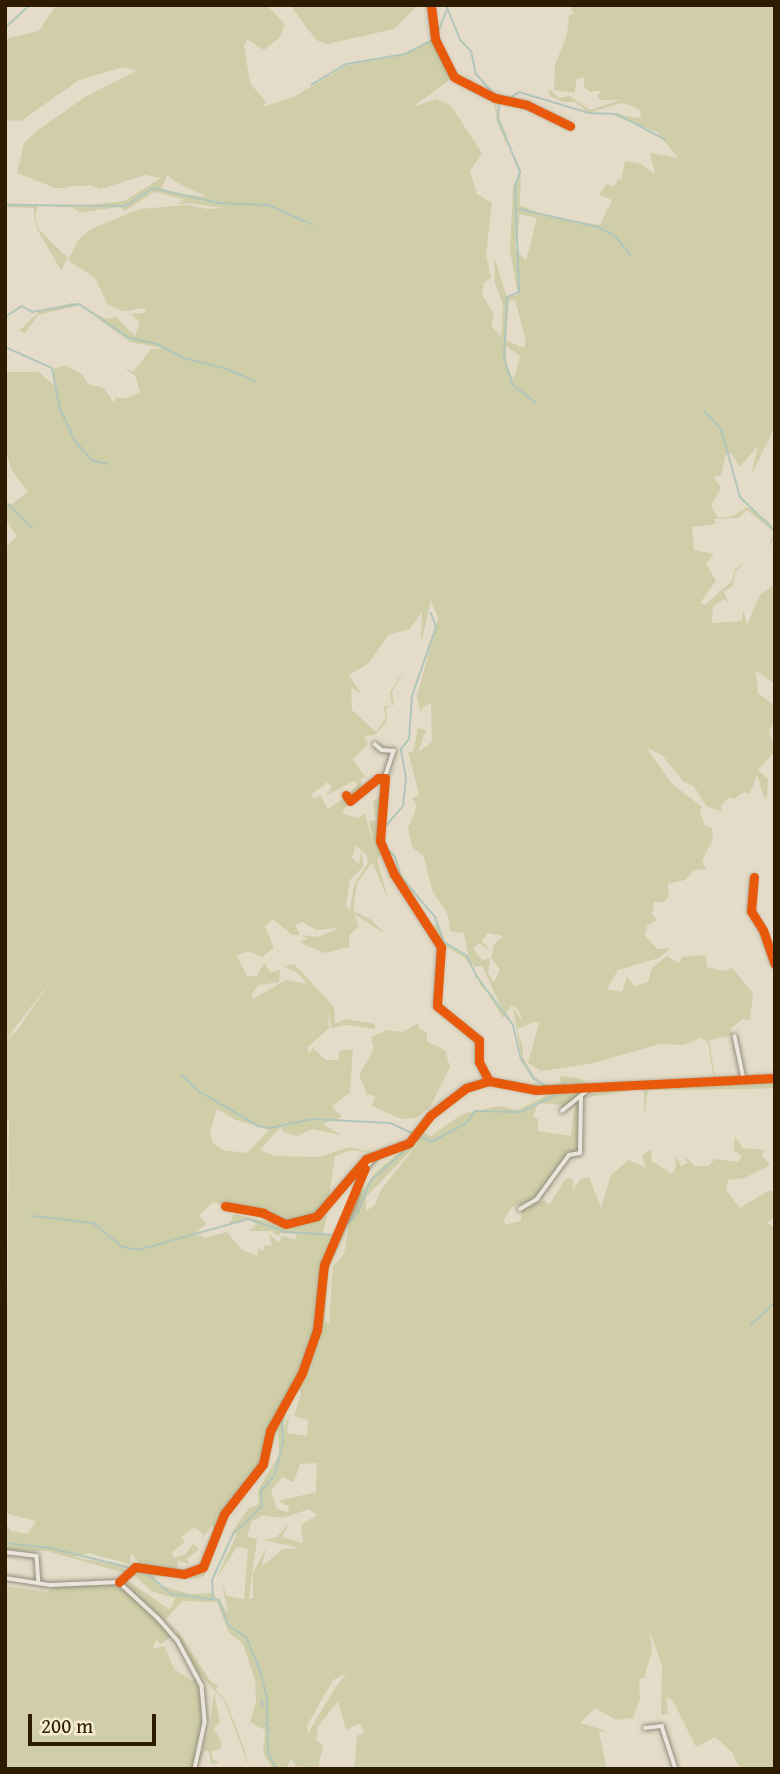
<!DOCTYPE html>
<html>
<head>
<meta charset="utf-8">
<style>
  body { margin:0 }
  #map { position:relative; width:780px; height:1774px; overflow:hidden; background:#e4dcc8; font-family:"Gentium Book Plus",serif }
  div>[style] { position:absolute }
  [style*='--x'] { left:calc(var(--x)*1px); top:calc(var(--y)*1px); width:calc(var(--w)*1px); rotate:calc(var(--a)*1deg) }
  .green>* { inset:0; background:#cfcea8 }
  .stream>* { height:2px; margin:-1px; padding:0 1px; transform-origin:1px; border-radius:1px; background:#b1c6bb }
  .roads { filter:drop-shadow(0 0 2px #928b7d) drop-shadow(0 0 2px #928b7d) }
  .minor>* { height:3.5px; margin:-1.75px; padding:0 1.75px; transform-origin:1.75px; border-radius:1.75px; background:#e9e5db }
  .cycleway>* { height:9px; margin:-4.5px; padding:0 4.5px; transform-origin:4.5px; border-radius:4.5px; background:#e8590c }
  span { translate:-50% -50%; white-space:nowrap; text-align:center; line-height:1.15; -webkit-text-stroke:5px #f5ecd3; paint-order:stroke }
  .frame { position:absolute; inset:0; border:7px solid #2e1b02; pointer-events:none }
  .scale { position:absolute; left:28px; top:1714px; width:128px; height:32px; box-sizing:border-box; border:4px solid #2e1b02; border-top:0; padding-left:9px; font-size:21px; line-height:24px; white-space:nowrap; color:#2e1b02; -webkit-text-stroke:5px #f5ecd3; paint-order:stroke }
</style>
</head>
<body>
<div id="map">
  <div class="green">
    <i style="clip-path:polygon(evenodd,56px 5px,267px 5px,285px 25px,279px 38px,264px 50px,247px 39px,244px 46px,250px 83px,266px 102px,262px 107px,294px 97px,347px 65px,404px 55px,435px 39px,453px 77px,413px 107px,437px 99px,451px 106px,482px 153px,470px 171px,477px 194px,492px 203px,486px 255px,491px 278px,484px 282px,482px 294px,494px 315px,491px 326px,501px 337px,503px 305px,495px 283px,494px 257px,507px 297px,518px 295px,510px 250px,513px 187px,520px 171px,507px 146px,502px 134px,496px 118px,494px 99px,508px 148px,521px 170px,520px 205px,545px 216px,600px 225px,612px 200px,599px 195px,607px 184px,614px 187px,619px 178px,621px 182px,625px 161px,641px 164px,655px 174px,650px 153px,678px 158px,657px 132px,610px 114px,640px 118px,641px 111px,632px 106px,621px 103px,589px 113px,575px 102px,563px 102px,550px 96px,549px 89px,559px 98px,570px 96px,590px 110px,620px 100px,600px 100px,597px 96px,602px 90px,590px 92px,584px 87px,584px 77px,577px 79px,574px 93px,554px 90px,555px 65px,567px 35px,569px 15px,573px 14px,570px 5px,775px 5px,775px 427px,751px 475px,758px 446px,740px 467px,731px 453px,726px 454px,721px 475px,714px 477px,721px 488px,711px 505px,718px 518px,733px 516px,747px 507px,752px 510px,767px 520px,775px 531px,775px 537px,769px 546px,774px 532px,747px 510px,738px 518px,714px 519px,716px 524px,692px 527px,694px 550px,714px 554px,706px 564px,716px 581px,700px 603px,705px 605px,732px 581px,734px 570px,746px 562px,735px 572px,733px 586px,724px 591px,728px 602px,724px 599px,713px 606px,712px 623px,742px 621px,743px 609px,747px 625px,760px 595px,775px 584px,775px 684px,756px 671px,758px 693px,775px 706px,775px 723px,769px 730px,775px 751px,758px 770px,768px 779px,767px 797px,765px 800px,757px 775px,747px 801px,749px 794px,744px 792px,734px 799px,729px 797px,721px 806px,723px 812px,706px 806px,694px 786px,684px 782px,662px 755px,647px 748px,671px 783px,702px 807px,700px 812px,705px 825px,712px 828px,713px 839px,702px 861px,706px 869px,694px 870px,685px 880px,668px 884px,669px 896px,663px 902px,654px 902px,652px 914px,657px 920px,647px 926px,645px 936px,657px 949px,671px 948px,659px 958px,618px 970px,607px 989px,622px 992px,627px 977px,635px 986px,648px 982px,652px 968px,667px 956px,679px 963px,682px 957px,706px 955px,707px 967px,724px 971px,732px 968px,753px 993px,750px 1020px,743px 1019px,730px 1029px,734px 1035px,709px 1040px,715px 1077px,739px 1077px,740px 1071px,741px 1078px,714px 1079px,708px 1042px,701px 1038px,684px 1045px,660px 1044px,589px 1064px,541px 1071px,528px 1063px,539px 1023px,534px 1022px,517px 1029px,523px 1048px,523px 1057px,533px 1075px,545px 1085px,561px 1083px,559px 1077px,564px 1076px,582px 1079px,587px 1085px,565px 1083px,566px 1087px,545px 1090px,519px 1088px,506px 1082px,526px 1088px,536px 1083px,548px 1087px,536px 1081px,522px 1060px,513px 1008px,524px 1024px,517px 1008px,511px 1006px,503px 1018px,466px 959px,447px 947px,439px 1005px,443px 951px,431px 926px,437px 925px,445px 944px,469px 958px,464px 933px,450px 931px,448px 915px,432px 890px,424px 857px,412px 847px,408px 828px,417px 806px,412px 799px,419px 794px,408px 752px,413px 752px,418px 728px,426px 730px,418px 752px,432px 742px,431px 703px,422px 708px,421px 716px,417px 696px,438px 618px,431px 600px,421px 644px,422px 612px,409px 630px,389px 634px,369px 663px,349px 675px,362px 695px,351px 687px,352px 710px,376px 732px,386px 718px,383px 706px,392px 706px,390px 692px,407px 665px,392px 692px,394px 704px,391px 707px,386px 708px,387px 721px,375px 735px,364px 736px,368px 744px,353px 759px,365px 777px,360px 780px,365px 790px,351px 800px,347px 795px,358px 785px,354px 781px,325px 796px,332px 787px,328px 782px,311px 795px,314px 799px,320px 795px,328px 809px,346px 797px,353px 805px,348px 804px,342px 813px,358px 818px,365px 813px,375px 854px,369px 821px,376px 820px,373px 801px,381px 797px,380px 778px,384px 779px,380px 840px,384px 850px,377px 859px,388px 899px,372px 862px,357px 883px,353px 911px,370px 919px,387px 935px,354px 914px,359px 926px,349px 935px,349px 947px,324px 953px,299px 942px,307px 939px,302px 935px,319px 937px,338px 928px,316px 930px,302px 922px,295px 925px,300px 935px,292px 935px,273px 919px,265px 926px,274px 948px,262px 957px,248px 951px,237px 956px,247px 976px,257px 976px,264px 963px,271px 972px,280px 970px,279px 982px,259px 985px,251px 995px,253px 999px,286px 980px,307px 984px,298px 973px,283px 966px,294px 964px,334px 1007px,335px 1024px,345px 1019px,375px 1024px,375px 1029px,346px 1025px,331px 1028px,328px 1011px,329px 1028px,307px 1048px,309px 1053px,313px 1048px,326px 1060px,339px 1060px,339px 1051px,353px 1049px,350px 1093px,332px 1106px,342px 1117px,323px 1124px,341px 1135px,312px 1129px,297px 1136px,283px 1132px,281px 1126px,260px 1150px,275px 1156px,319px 1157px,349px 1147px,378px 1154px,351px 1150px,335px 1156px,328px 1204px,317px 1216px,284px 1223px,213px 1202px,199px 1215px,206px 1224px,195px 1234px,206px 1238px,227px 1232px,242px 1250px,257px 1256px,258px 1248px,263px 1251px,264px 1245px,272px 1246px,269px 1233px,278px 1243px,282px 1236px,296px 1239px,296px 1234px,281px 1233px,278px 1236px,271px 1231px,249px 1231px,257px 1224px,248px 1219px,228px 1226px,234px 1214px,284px 1226px,313px 1219px,329px 1206px,323px 1232px,335px 1237px,324px 1265px,324px 1286px,326px 1265px,338px 1233px,355px 1203px,364px 1173px,367px 1168px,378px 1158px,383px 1154px,398px 1149px,369px 1167px,361px 1192px,375px 1173px,419px 1136px,418px 1130px,431px 1136px,462px 1114px,499px 1106px,517px 1110px,562px 1088px,557px 1096px,567px 1088px,581px 1091px,579px 1097px,561px 1111px,561px 1105px,538px 1103px,533px 1117px,538px 1119px,538px 1131px,571px 1136px,574px 1110px,580px 1101px,580px 1149px,570px 1153px,536px 1199px,512px 1207px,504px 1219px,505px 1225px,521px 1221px,521px 1211px,526px 1207px,545px 1200px,549px 1205px,566px 1178px,573px 1179px,573px 1189px,581px 1179px,589px 1177px,601px 1208px,611px 1175px,629px 1160px,646px 1168px,642px 1155px,651px 1150px,652px 1161px,672px 1174px,676px 1167px,675px 1155px,681px 1166px,688px 1163px,683px 1155px,695px 1166px,708px 1166px,715px 1159px,737px 1162px,742px 1157px,734px 1150px,735px 1137px,743px 1148px,764px 1150px,762px 1156px,770px 1165px,745px 1178px,728px 1180px,726px 1190px,740px 1208px,770px 1190px,775px 1192px,775px 1217px,767px 1223px,775px 1228px,775px 1769px,740px 1769px,732px 1752px,715px 1737px,696px 1747px,672px 1699px,666px 1698px,668px 1714px,661px 1715px,662px 1665px,650px 1632px,652px 1651px,644px 1678px,639px 1679px,640px 1699px,633px 1718px,616px 1720px,595px 1708px,580px 1723px,607px 1731px,599px 1732px,607px 1769px,354px 1769px,357px 1736px,364px 1732px,360px 1723px,346px 1730px,338px 1701px,318px 1727px,316px 1740px,323px 1745px,318px 1769px,296px 1766px,291px 1759px,286px 1769px,273px 1769px,263px 1753px,265px 1730px,250px 1722px,256px 1702px,255px 1680px,243px 1644px,229px 1633px,217px 1602px,182px 1601px,165px 1620px,178px 1632px,211px 1682px,218px 1685px,216px 1690px,226px 1701px,245px 1751px,250px 1769px,224px 1700px,196px 1671px,175px 1630px,121px 1582px,136px 1567px,156px 1574px,185px 1576px,204px 1569px,229px 1512px,266px 1461px,271px 1434px,287px 1408px,282px 1432px,289px 1416px,287px 1433px,307px 1436px,308px 1420px,294px 1416px,301px 1394px,299px 1388px,293px 1389px,303px 1372px,316px 1331px,287px 1403px,270px 1431px,259px 1470px,227px 1510px,216px 1537px,212px 1525px,201px 1540px,203px 1534px,194px 1527px,181px 1537px,185px 1542px,172px 1552px,174px 1558px,184px 1555px,193px 1544px,199px 1549px,187px 1559px,190px 1564px,178px 1561px,177px 1574px,145px 1569px,131px 1553px,130px 1564px,89px 1553px,74px 1557px,122px 1566px,128px 1574px,47px 1551px,5px 1550px,5px 1522px,11px 1531px,28px 1534px,36px 1521px,5px 1513px,9px 1119px,5px 1120px,5px 1042px,18px 1029px,53px 978px,5px 1041px,5px 548px,17px 536px,5px 519px,5px 503px,12px 504px,28px 492px,12px 471px,5px 449px,5px 372px,39px 372px,57px 388px,53px 369px,65px 365px,83px 375px,88px 384px,104px 388px,114px 403px,116px 397px,125px 399px,140px 392px,136px 377px,122px 365px,133px 372px,151px 349px,163px 348px,130px 342px,80px 305px,38px 315px,25px 333px,19px 331px,39px 312px,71px 303px,79px 304px,106px 319px,116px 317px,135px 336px,140px 322px,131px 314px,145px 313px,146px 308px,122px 311px,108px 305px,95px 278px,68px 260px,79px 239px,91px 229px,140px 209px,188px 205px,208px 209px,224px 208px,189px 203px,179px 204px,183px 199px,154px 192px,125px 211px,119px 207px,80px 212px,71px 207px,38px 206px,35px 217px,39px 230px,68px 258px,61px 270px,38px 231px,34px 217px,34px 208px,5px 207px,5px 203px,82px 206px,124px 201px,161px 178px,145px 175px,101px 189px,89px 185px,55px 188px,17px 173px,24px 143px,37px 131px,85px 97px,136px 71px,124px 67px,79px 80px,21px 121px,5px 120px,5px 39px,39px 31px,56px 5px,167px 175px,176px 182px,207px 197px,161px 191px,167px 175px,56px 5px,520px 214px,537px 218px,526px 261px,515px 248px,520px 214px,56px 5px,515px 300px,526px 342px,524px 348px,506px 340px,509px 301px,515px 300px,56px 5px,506px 346px,520px 356px,514px 379px,507px 369px,506px 346px,56px 5px,356px 845px,367px 856px,368px 863px,354px 885px,350px 911px,346px 905px,350px 880px,363px 867px,363px 859px,361px 851px,359px 864px,352px 858px,356px 845px,56px 5px,488px 933px,503px 936px,494px 944px,491px 958px,500px 969px,494px 982px,488px 973px,490px 958px,482px 960px,473px 948px,479px 943px,491px 952px,482px 941px,488px 933px,56px 5px,469px 960px,475px 967px,482px 966px,503px 1011px,481px 986px,469px 960px,56px 5px,217px 1109px,236px 1120px,269px 1130px,247px 1153px,222px 1150px,213px 1143px,210px 1132px,217px 1109px,56px 5px,420px 1141px,380px 1191px,375px 1205px,366px 1211px,366px 1197px,420px 1141px,56px 5px,350px 1220px,344px 1254px,333px 1266px,329px 1324px,325px 1320px,328px 1271px,350px 1220px,56px 5px,278px 1430px,279px 1455px,258px 1490px,259px 1504px,249px 1508px,233px 1530px,232px 1534px,237px 1530px,235px 1538px,216px 1579px,237px 1547px,248px 1549px,244px 1599px,227px 1596px,222px 1583px,228px 1613px,213px 1593px,189px 1594px,157px 1584px,155px 1576px,197px 1579px,205px 1575px,229px 1514px,267px 1462px,278px 1430px,56px 5px,317px 1463px,316px 1492px,278px 1501px,289px 1506px,288px 1512px,277px 1509px,271px 1491px,282px 1477px,294px 1482px,300px 1464px,317px 1463px,56px 5px,309px 1509px,317px 1515px,301px 1525px,303px 1543px,282px 1537px,289px 1523px,277px 1537px,264px 1540px,300px 1548px,283px 1549px,262px 1566px,266px 1548px,253px 1573px,253px 1598px,249px 1599px,257px 1539px,247px 1537px,251px 1522px,263px 1515px,283px 1518px,309px 1509px,56px 5px,135px 1576px,153px 1592px,175px 1598px,170px 1610px,127px 1580px,135px 1576px,56px 5px,347px 1673px,335px 1688px,308px 1733px,307px 1726px,333px 1680px,347px 1673px)"></i>
    <i style="clip-path:polygon(290px 5px,418px 5px,394px 29px,327px 44px,316px 40px)"></i>
    <i style="clip-path:polygon(418px 1023px,419px 1029px,427px 1032px,427px 1042px,445px 1050px,450px 1067px,430px 1107px,416px 1118px,401px 1119px,372px 1106px,375px 1096px,367px 1094px,359px 1075px,374px 1049px,371px 1037px,387px 1030px,403px 1032px)"></i>
    <i style="clip-path:polygon(775px 1083px,775px 1088px,753px 1089px,648px 1090px,644px 1117px,644px 1088px,584px 1098px,603px 1088px)"></i>
    <i style="clip-path:polygon(117px 1583px,172px 1636px,161px 1644px,156px 1640px,153px 1649px,164px 1646px,175px 1670px,193px 1681px,196px 1674px,204px 1714px,193px 1769px,5px 1769px,5px 1586px,47px 1592px,57px 1586px)"></i>
    <i style="clip-path:polygon(214px 1692px,220px 1722px,214px 1729px,222px 1743px,220px 1749px,212px 1751px,212px 1758px,219px 1763px,211px 1764px,209px 1751px,204px 1751px,196px 1769px,210px 1727px)"></i>
  </div>
  <div class="stream">
    <i style="--x:446;--y:5;--w:38;--a:68"></i>
    <i style="--x:460;--y:40;--w:16;--a:45"></i>
    <i style="--x:471;--y:51;--w:24;--a:78"></i>
    <i style="--x:476;--y:74;--w:30;--a:48"></i>
    <i style="--x:773;--y:5;--w:3;--a:45"></i>
    <i style="--x:5;--y:28;--w:34;--a:-43"></i>
    <i style="--x:311;--y:85;--w:41;--a:-31"></i>
    <i style="--x:346;--y:64;--w:60;--a:-9.6"></i>
    <i style="--x:405;--y:54;--w:34;--a:-27"></i>
    <i style="--x:435;--y:39;--w:32;--a:-68"></i>
    <i style="--x:508;--y:99;--w:13;--a:-32"></i>
    <i style="--x:519;--y:92;--w:73;--a:16.7"></i>
    <i style="--x:589;--y:113;--w:28;--a:2"></i>
    <i style="--x:617;--y:114;--w:55;--a:28"></i>
    <i style="--x:499;--y:101;--w:17;--a:93"></i>
    <i style="--x:498;--y:118;--w:58;--a:67.8"></i>
    <i style="--x:520;--y:172;--w:15;--a:110"></i>
    <i style="--x:515;--y:186;--w:106;--a:87.8"></i>
    <i style="--x:519;--y:292;--w:13;--a:157"></i>
    <i style="--x:507;--y:297;--w:61;--a:92.8"></i>
    <i style="--x:504;--y:358;--w:28;--a:72"></i>
    <i style="--x:513;--y:385;--w:28;--a:38"></i>
    <i style="--x:5;--y:205;--w:120;--a:0.5"></i>
    <i style="--x:125;--y:206;--w:33;--a:-33"></i>
    <i style="--x:153;--y:188;--w:67;--a:13"></i>
    <i style="--x:218;--y:203;--w:50;--a:2.3"></i>
    <i style="--x:268;--y:205;--w:49;--a:24"></i>
    <i style="--x:519;--y:209;--w:81;--a:12.8"></i>
    <i style="--x:598;--y:227;--w:18;--a:27"></i>
    <i style="--x:614;--y:235;--w:25;--a:50"></i>
    <i style="--x:5;--y:317;--w:20;--a:-33"></i>
    <i style="--x:22;--y:306;--w:12;--a:31"></i>
    <i style="--x:32;--y:312;--w:48;--a:-9.7"></i>
    <i style="--x:79;--y:304;--w:60;--a:34.2"></i>
    <i style="--x:129;--y:338;--w:29;--a:12"></i>
    <i style="--x:157;--y:344;--w:30;--a:28"></i>
    <i style="--x:183;--y:358;--w:45;--a:14"></i>
    <i style="--x:227;--y:369;--w:30;--a:24"></i>
    <i style="--x:5;--y:347;--w:51;--a:24.1"></i>
    <i style="--x:52;--y:368;--w:42;--a:79"></i>
    <i style="--x:60;--y:409;--w:35;--a:65"></i>
    <i style="--x:75;--y:441;--w:27;--a:48"></i>
    <i style="--x:93;--y:461;--w:15;--a:11"></i>
    <i style="--x:705;--y:412;--w:23;--a:47"></i>
    <i style="--x:721;--y:429;--w:71;--a:74.4"></i>
    <i style="--x:740;--y:497;--w:49;--a:44.2"></i>
    <i style="--x:5;--y:502;--w:37;--a:43"></i>
    <i style="--x:383;--y:829;--w:30;--a:-49"></i>
    <i style="--x:403;--y:806;--w:28;--a:-84"></i>
    <i style="--x:406;--y:778;--w:29;--a:-100"></i>
    <i style="--x:401;--y:749;--w:13;--a:-51"></i>
    <i style="--x:409;--y:739;--w:43;--a:-86"></i>
    <i style="--x:412;--y:696;--w:73;--a:-70.8"></i>
    <i style="--x:436;--y:627;--w:15;--a:-110"></i>
    <i style="--x:384;--y:845;--w:16;--a:47"></i>
    <i style="--x:395;--y:857;--w:21;--a:73"></i>
    <i style="--x:401;--y:877;--w:52;--a:49.6"></i>
    <i style="--x:435;--y:917;--w:27;--a:70"></i>
    <i style="--x:444;--y:942;--w:27;--a:31"></i>
    <i style="--x:467;--y:956;--w:23;--a:65"></i>
    <i style="--x:477;--y:977;--w:60;--a:53.1"></i>
    <i style="--x:513;--y:1025;--w:35;--a:77"></i>
    <i style="--x:521;--y:1059;--w:24;--a:57"></i>
    <i style="--x:534;--y:1079;--w:14;--a:30"></i>
    <i style="--x:546;--y:1086;--w:39;--a:0"></i>
    <i style="--x:182;--y:1075;--w:21;--a:45"></i>
    <i style="--x:197;--y:1090;--w:71;--a:30.5"></i>
    <i style="--x:258;--y:1126;--w:12;--a:9"></i>
    <i style="--x:270;--y:1128;--w:43;--a:-12.1"></i>
    <i style="--x:312;--y:1119;--w:78;--a:2.9"></i>
    <i style="--x:390;--y:1123;--w:45;--a:24.9"></i>
    <i style="--x:431;--y:1142;--w:40;--a:-28"></i>
    <i style="--x:466;--y:1123;--w:15;--a:-53"></i>
    <i style="--x:475;--y:1111;--w:46;--a:1.2"></i>
    <i style="--x:521;--y:1112;--w:48;--a:-26"></i>
    <i style="--x:659;--y:1086;--w:116;--a:-2"></i>
    <i style="--x:32;--y:1216;--w:61;--a:6.5"></i>
    <i style="--x:93;--y:1223;--w:38;--a:39"></i>
    <i style="--x:123;--y:1247;--w:15;--a:11"></i>
    <i style="--x:138;--y:1250;--w:114;--a:-15.7"></i>
    <i style="--x:248;--y:1219;--w:39;--a:19"></i>
    <i style="--x:285;--y:1232;--w:52;--a:3.3"></i>
    <i style="--x:346;--y:1225;--w:18;--a:-47"></i>
    <i style="--x:358;--y:1212;--w:35;--a:-68"></i>
    <i style="--x:371;--y:1180;--w:65;--a:-41.3"></i>
    <i style="--x:751;--y:1325;--w:33;--a:-44"></i>
    <i style="--x:5;--y:1543;--w:45;--a:6.3"></i>
    <i style="--x:50;--y:1548;--w:75;--a:13.9"></i>
    <i style="--x:123;--y:1566;--w:28;--a:19"></i>
    <i style="--x:149;--y:1575;--w:29;--a:41"></i>
    <i style="--x:171;--y:1594;--w:48;--a:7.1"></i>
    <i style="--x:219;--y:1600;--w:27;--a:70"></i>
    <i style="--x:228;--y:1625;--w:22;--a:34"></i>
    <i style="--x:246;--y:1637;--w:36;--a:67"></i>
    <i style="--x:260;--y:1670;--w:29;--a:76"></i>
    <i style="--x:267;--y:1698;--w:55;--a:89"></i>
    <i style="--x:268;--y:1753;--w:18;--a:63"></i>
    <i style="--x:213;--y:1597;--w:17;--a:-93"></i>
    <i style="--x:212;--y:1580;--w:51;--a:-65.5"></i>
    <i style="--x:233;--y:1534;--w:40;--a:-44"></i>
    <i style="--x:262;--y:1506;--w:15;--a:-94"></i>
    <i style="--x:261;--y:1491;--w:20;--a:-49"></i>
    <i style="--x:274;--y:1476;--w:35;--a:-75"></i>
    <i style="--x:283;--y:1442;--w:22;--a:-93"></i>
    <i style="--x:261;--y:1699;--w:7;--a:74"></i>
    <i style="--x:264;--y:1723;--w:9;--a:54"></i>
  </div>
  <div class="roads">
    <div class="minor">
      <i style="--x:431;--y:5;--w:34;--a:83"></i>
      <i style="--x:435;--y:39;--w:42;--a:63.4"></i>
      <i style="--x:454;--y:77;--w:46;--a:27.1"></i>
      <i style="--x:495;--y:98;--w:33;--a:12"></i>
      <i style="--x:527;--y:105;--w:48;--a:26"></i>
      <i style="--x:375;--y:744;--w:9;--a:41"></i>
      <i style="--x:382;--y:750;--w:12;--a:5"></i>
      <i style="--x:394;--y:751;--w:28;--a:108"></i>
      <i style="--x:346;--y:795;--w:7;--a:56"></i>
      <i style="--x:350;--y:801;--w:36;--a:-39"></i>
      <i style="--x:378;--y:778;--w:7;--a:0"></i>
      <i style="--x:385;--y:778;--w:63;--a:94.5"></i>
      <i style="--x:380;--y:841;--w:36;--a:67"></i>
      <i style="--x:394;--y:874;--w:87;--a:57.2"></i>
      <i style="--x:441;--y:947;--w:59;--a:93.9"></i>
      <i style="--x:437;--y:1006;--w:54;--a:39"></i>
      <i style="--x:479;--y:1040;--w:22;--a:90"></i>
      <i style="--x:479;--y:1062;--w:21;--a:62"></i>
      <i style="--x:754;--y:877;--w:34;--a:95"></i>
      <i style="--x:751;--y:911;--w:22;--a:58"></i>
      <i style="--x:763;--y:930;--w:36;--a:71"></i>
      <i style="--x:735;--y:1036;--w:44;--a:78.2"></i>
      <i style="--x:562;--y:1111;--w:35;--a:-39"></i>
      <i style="--x:225;--y:1206;--w:39;--a:10"></i>
      <i style="--x:263;--y:1213;--w:25;--a:26"></i>
      <i style="--x:286;--y:1224;--w:32;--a:-14"></i>
      <i style="--x:317;--y:1216;--w:75;--a:-49.3"></i>
      <i style="--x:366;--y:1159;--w:46;--a:-20.4"></i>
      <i style="--x:409;--y:1143;--w:36;--a:-52"></i>
      <i style="--x:431;--y:1115;--w:44;--a:-37.6"></i>
      <i style="--x:466;--y:1088;--w:24;--a:-17"></i>
      <i style="--x:489;--y:1081;--w:48;--a:10.8"></i>
      <i style="--x:536;--y:1090;--w:239;--a:-2.9"></i>
      <i style="--x:520;--y:1209;--w:20;--a:-30"></i>
      <i style="--x:537;--y:1199;--w:54;--a:-54"></i>
      <i style="--x:569;--y:1155;--w:11;--a:-10"></i>
      <i style="--x:580;--y:1153;--w:56;--a:-89"></i>
      <i style="--x:5;--y:1552;--w:32;--a:7"></i>
      <i style="--x:37;--y:1556;--w:26;--a:86"></i>
      <i style="--x:5;--y:1578;--w:46;--a:8.8"></i>
      <i style="--x:50;--y:1585;--w:69;--a:-2.5"></i>
      <i style="--x:119;--y:1582;--w:53;--a:42.7"></i>
      <i style="--x:158;--y:1618;--w:30;--a:49"></i>
      <i style="--x:178;--y:1641;--w:51;--a:61.9"></i>
      <i style="--x:202;--y:1686;--w:37;--a:85"></i>
      <i style="--x:205;--y:1723;--w:47;--a:102.3"></i>
      <i style="--x:119;--y:1582;--w:22;--a:-43"></i>
      <i style="--x:135;--y:1567;--w:49;--a:8.1"></i>
      <i style="--x:184;--y:1574;--w:20;--a:-20"></i>
      <i style="--x:203;--y:1567;--w:57;--a:-68.4"></i>
      <i style="--x:224;--y:1514;--w:63;--a:-52"></i>
      <i style="--x:263;--y:1464;--w:34;--a:-78"></i>
      <i style="--x:270;--y:1431;--w:66;--a:-61.1"></i>
      <i style="--x:302;--y:1373;--w:46;--a:-70.8"></i>
      <i style="--x:317;--y:1330;--w:65;--a:-83.9"></i>
      <i style="--x:324;--y:1265;--w:69;--a:-64.2"></i>
      <i style="--x:354;--y:1203;--w:32;--a:-76"></i>
      <i style="--x:362;--y:1172;--w:20;--a:-49"></i>
      <i style="--x:645;--y:1728;--w:17;--a:-7"></i>
      <i style="--x:662;--y:1726;--w:45;--a:72"></i>
    </div>
  </div>
  <div class="cycleway">
    <i style="--x:431;--y:5;--w:34;--a:83"></i>
    <i style="--x:435;--y:39;--w:42;--a:63.4"></i>
    <i style="--x:454;--y:77;--w:46;--a:27.1"></i>
    <i style="--x:495;--y:98;--w:33;--a:12"></i>
    <i style="--x:527;--y:105;--w:48;--a:26"></i>
    <i style="--x:346;--y:795;--w:7;--a:56"></i>
    <i style="--x:350;--y:801;--w:36;--a:-39"></i>
    <i style="--x:378;--y:778;--w:7;--a:0"></i>
    <i style="--x:385;--y:778;--w:63;--a:94.5"></i>
    <i style="--x:380;--y:841;--w:36;--a:67"></i>
    <i style="--x:394;--y:874;--w:87;--a:57.2"></i>
    <i style="--x:441;--y:947;--w:59;--a:93.9"></i>
    <i style="--x:437;--y:1006;--w:54;--a:39"></i>
    <i style="--x:479;--y:1040;--w:22;--a:90"></i>
    <i style="--x:479;--y:1062;--w:21;--a:62"></i>
    <i style="--x:754;--y:877;--w:34;--a:95"></i>
    <i style="--x:751;--y:911;--w:22;--a:58"></i>
    <i style="--x:763;--y:930;--w:36;--a:71"></i>
    <i style="--x:225;--y:1206;--w:39;--a:10"></i>
    <i style="--x:263;--y:1213;--w:25;--a:26"></i>
    <i style="--x:286;--y:1224;--w:32;--a:-14"></i>
    <i style="--x:317;--y:1216;--w:75;--a:-49.3"></i>
    <i style="--x:366;--y:1159;--w:46;--a:-20.4"></i>
    <i style="--x:409;--y:1143;--w:36;--a:-52"></i>
    <i style="--x:431;--y:1115;--w:44;--a:-37.6"></i>
    <i style="--x:466;--y:1088;--w:24;--a:-17"></i>
    <i style="--x:489;--y:1081;--w:48;--a:10.8"></i>
    <i style="--x:536;--y:1090;--w:239;--a:-2.9"></i>
    <i style="--x:119;--y:1582;--w:22;--a:-43"></i>
    <i style="--x:135;--y:1567;--w:49;--a:8.1"></i>
    <i style="--x:184;--y:1574;--w:20;--a:-20"></i>
    <i style="--x:203;--y:1567;--w:57;--a:-68.4"></i>
    <i style="--x:224;--y:1514;--w:63;--a:-52"></i>
    <i style="--x:263;--y:1464;--w:34;--a:-78"></i>
    <i style="--x:270;--y:1431;--w:66;--a:-61.1"></i>
    <i style="--x:302;--y:1373;--w:46;--a:-70.8"></i>
    <i style="--x:317;--y:1330;--w:65;--a:-83.9"></i>
    <i style="--x:324;--y:1265;--w:105;--a:-67.1"></i>
  </div>
  <div class="frame"></div>
  <div class="scale">200 m</div>
</div>
</body>
</html>
